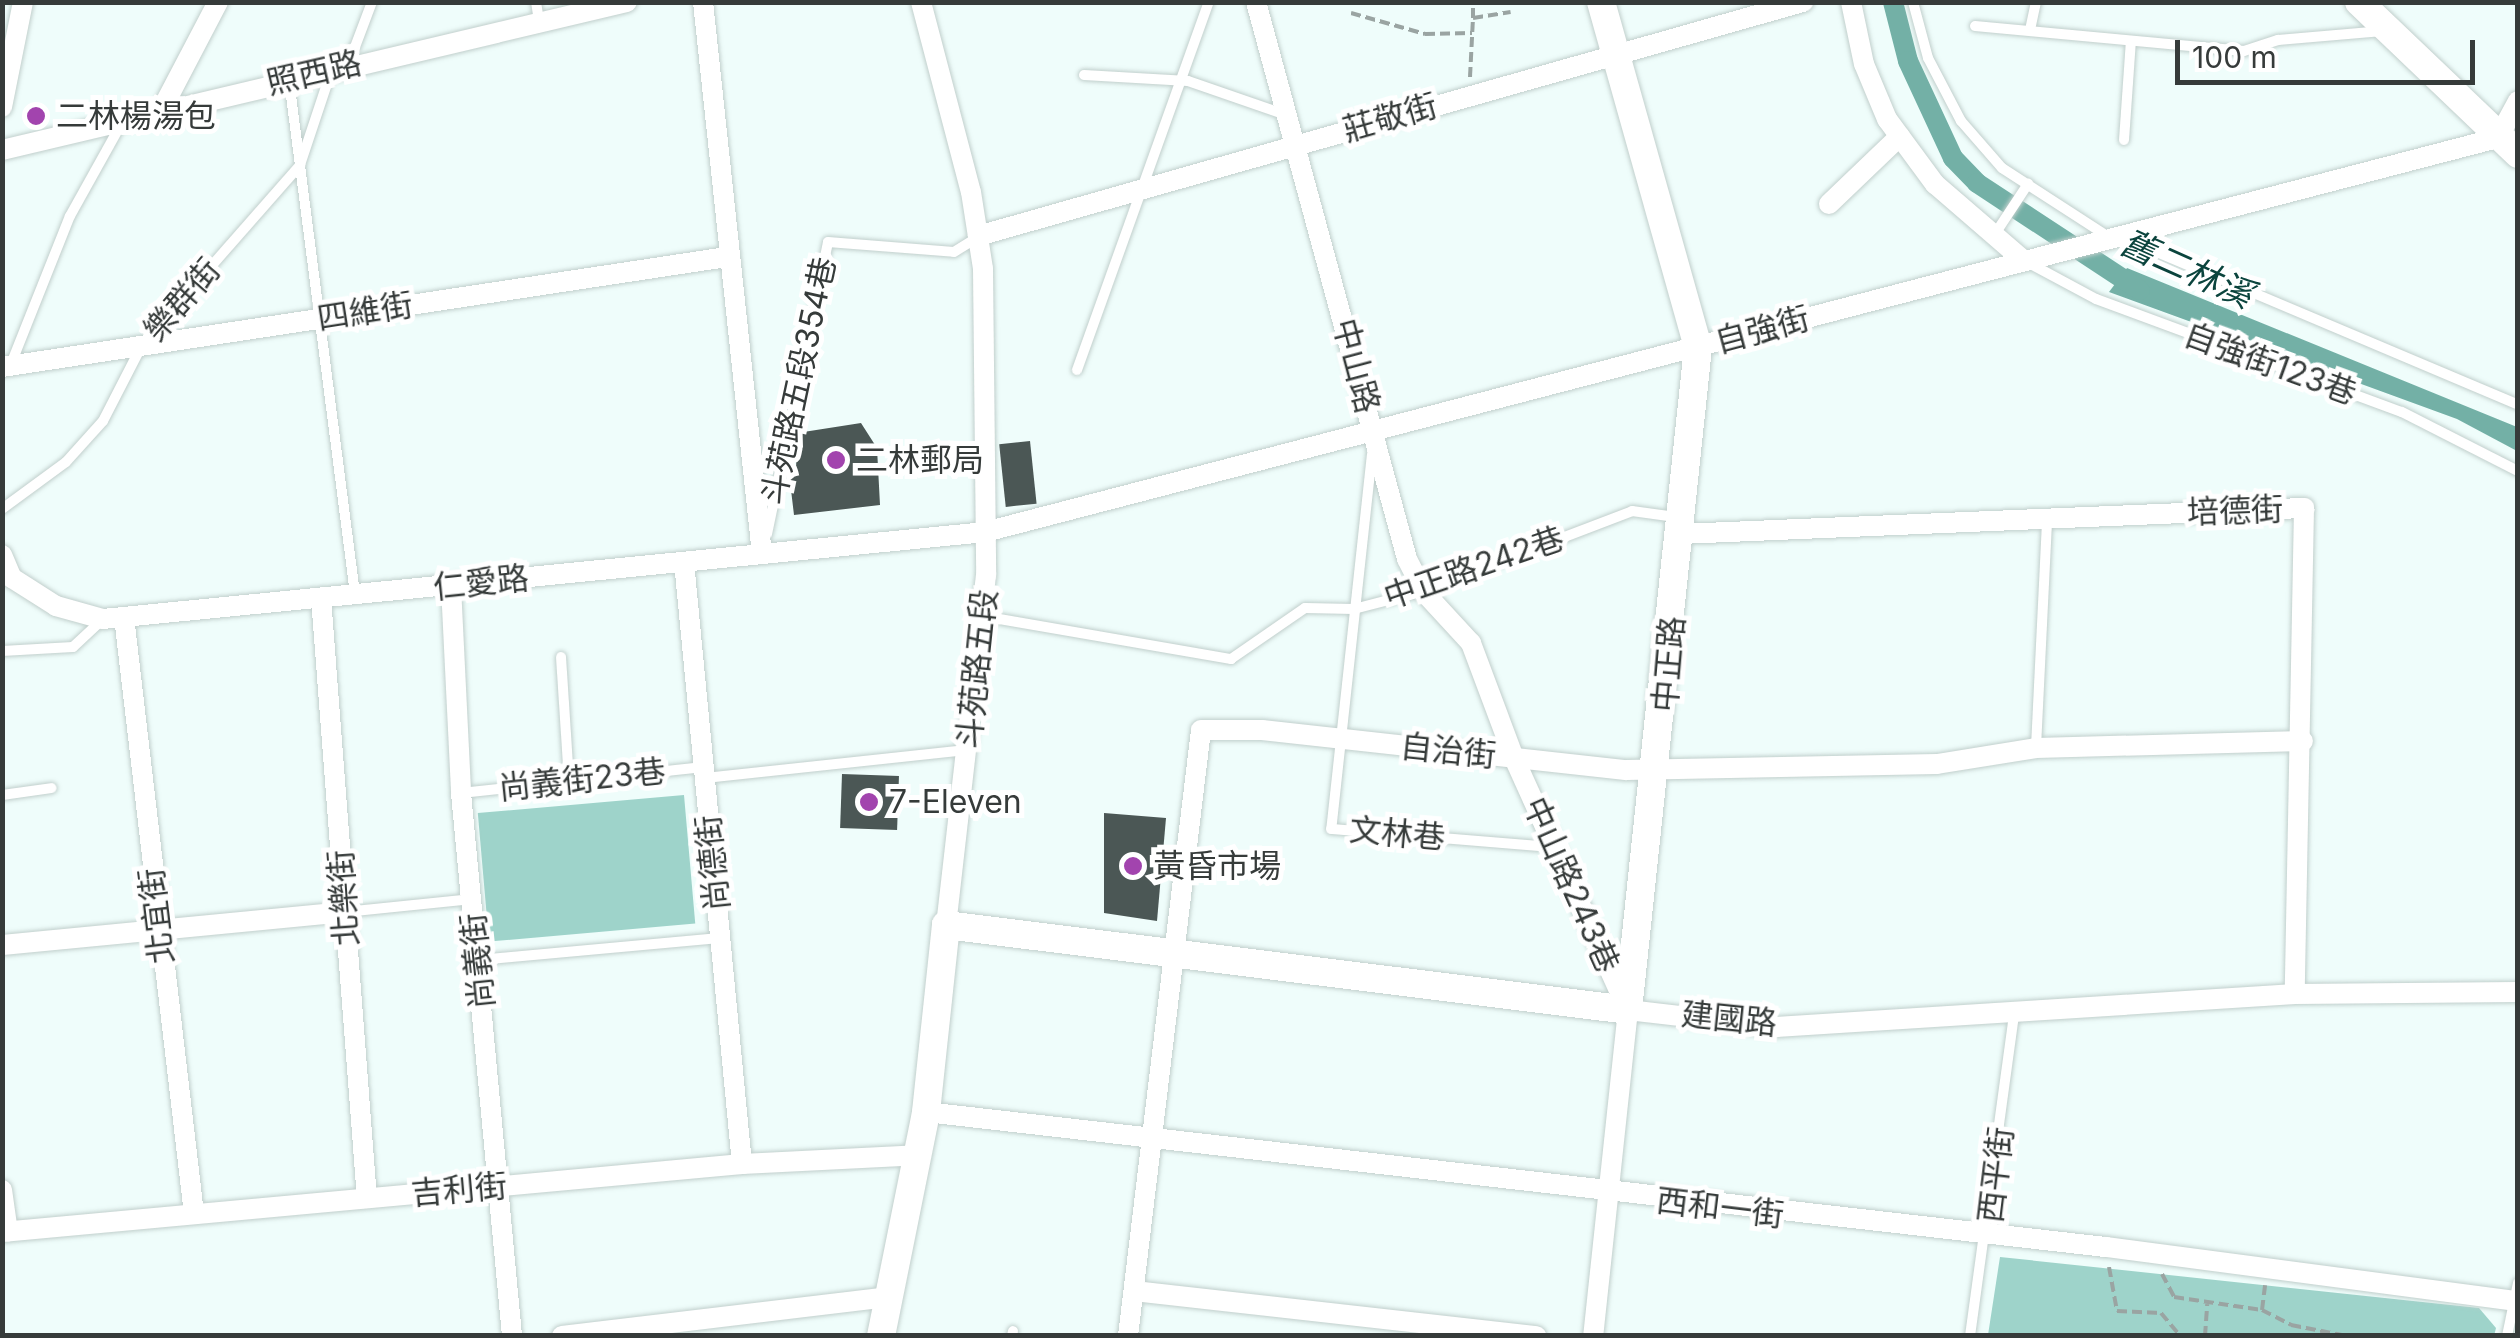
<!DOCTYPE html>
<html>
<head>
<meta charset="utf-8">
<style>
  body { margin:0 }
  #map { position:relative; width:2520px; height:1338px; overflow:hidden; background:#effdfb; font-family:Inter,"Noto Sans TC",sans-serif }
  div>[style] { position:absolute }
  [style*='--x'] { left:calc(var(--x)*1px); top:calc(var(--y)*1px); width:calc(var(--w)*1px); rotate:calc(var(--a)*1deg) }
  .green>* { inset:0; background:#9ed3ca; transform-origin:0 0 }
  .water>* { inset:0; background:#73b0a6 }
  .canal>* { height:20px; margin:-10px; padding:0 10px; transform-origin:10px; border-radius:10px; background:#73b0a6 }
  .building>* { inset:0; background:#4b5755; transform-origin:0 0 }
  .path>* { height:4px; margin-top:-2px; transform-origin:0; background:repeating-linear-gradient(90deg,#9aa4a2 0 10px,transparent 0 15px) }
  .roads { filter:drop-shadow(0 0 2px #c1cfcc) drop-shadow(0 0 2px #c1cfcc) }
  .lane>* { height:10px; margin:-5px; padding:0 5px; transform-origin:5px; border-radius:5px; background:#fff }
  .street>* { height:20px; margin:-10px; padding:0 10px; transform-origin:10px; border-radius:10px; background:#fff }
  .secondary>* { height:28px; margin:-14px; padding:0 14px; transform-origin:14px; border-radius:14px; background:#fff }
  .dots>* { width:28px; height:28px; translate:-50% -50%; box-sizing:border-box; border:5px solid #fff; border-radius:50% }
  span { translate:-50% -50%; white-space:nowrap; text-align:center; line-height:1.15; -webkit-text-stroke:10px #fff; paint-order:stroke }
  .street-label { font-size:32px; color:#363b3a }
  .poi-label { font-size:32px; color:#363b3a }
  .left { translate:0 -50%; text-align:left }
  .water-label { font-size:35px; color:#0b443d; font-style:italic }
  .frame { position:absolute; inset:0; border:5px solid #363b3a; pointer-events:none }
  .scale { position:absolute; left:2175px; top:40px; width:300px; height:45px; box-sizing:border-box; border:5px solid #363b3a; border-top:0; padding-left:12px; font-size:30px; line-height:35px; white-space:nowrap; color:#363b3a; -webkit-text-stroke:8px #fff; paint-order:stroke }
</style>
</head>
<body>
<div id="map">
  <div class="green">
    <i style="left:684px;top:795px;width:129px;height:207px;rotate:85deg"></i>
    <i style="clip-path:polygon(2000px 1257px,2479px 1308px,2496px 1328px,2494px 1336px,1988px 1335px)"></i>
  </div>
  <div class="water">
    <i style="clip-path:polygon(2127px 268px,2517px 427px,2517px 451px,2457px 419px,2109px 292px)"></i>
  </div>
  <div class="canal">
    <i style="--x:1893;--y:2;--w:61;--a:75.7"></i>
    <i style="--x:1908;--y:61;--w:107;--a:65.1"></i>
    <i style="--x:1953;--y:158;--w:35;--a:46"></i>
    <i style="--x:1977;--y:183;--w:195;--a:33.3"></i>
  </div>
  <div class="building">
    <i style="clip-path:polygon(861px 423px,877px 448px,880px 505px,794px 515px,789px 473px,796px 471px,797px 433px)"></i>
    <i style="left:1030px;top:441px;width:63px;height:31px;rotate:84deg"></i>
    <i style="left:842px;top:774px;width:57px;height:54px;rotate:2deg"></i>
    <i style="clip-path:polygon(1104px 813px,1166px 818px,1157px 921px,1104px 913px)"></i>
  </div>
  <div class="path">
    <i style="--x:1351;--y:13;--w:77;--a:15.8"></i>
    <i style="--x:1425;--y:34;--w:47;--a:-1.2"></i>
    <i style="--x:1473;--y:18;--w:16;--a:-90"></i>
    <i style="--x:1470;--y:77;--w:59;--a:-87.1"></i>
    <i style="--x:1473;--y:18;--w:38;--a:-9"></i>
    <i style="--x:2109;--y:1267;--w:45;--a:79.7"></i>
    <i style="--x:2117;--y:1311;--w:44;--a:2.6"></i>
    <i style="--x:2161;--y:1313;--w:30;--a:50"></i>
    <i style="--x:2162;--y:1274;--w:26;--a:62"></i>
    <i style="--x:2174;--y:1297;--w:89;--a:8.4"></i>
    <i style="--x:2262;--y:1310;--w:33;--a:27"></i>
    <i style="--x:2291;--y:1325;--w:57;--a:11.1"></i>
    <i style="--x:2262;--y:1310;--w:25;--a:-83"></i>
    <i style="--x:2205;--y:1336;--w:32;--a:-86"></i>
  </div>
  <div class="roads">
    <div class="lane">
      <i style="--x:536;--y:2;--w:20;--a:81"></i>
      <i style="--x:1913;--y:2;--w:58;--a:75"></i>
      <i style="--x:1928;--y:58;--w:71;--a:62.4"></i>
      <i style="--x:1961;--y:121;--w:62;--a:48.9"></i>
      <i style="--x:2002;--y:168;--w:125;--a:32.9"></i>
      <i style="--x:1975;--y:26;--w:270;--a:5.3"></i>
      <i style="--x:2244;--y:51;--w:36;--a:-18"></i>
      <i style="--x:2278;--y:40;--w:105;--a:-4.9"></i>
      <i style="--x:2030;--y:30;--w:29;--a:-78"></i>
      <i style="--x:1084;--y:75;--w:104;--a:3.3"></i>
      <i style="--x:1188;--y:81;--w:104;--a:19.1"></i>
      <i style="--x:289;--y:80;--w:518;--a:82.68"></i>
      <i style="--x:2124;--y:140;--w:99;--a:-86"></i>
      <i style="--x:1993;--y:237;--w:64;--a:-56.6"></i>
      <i style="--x:2121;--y:237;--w:431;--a:22.9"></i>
      <i style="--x:2027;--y:262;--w:78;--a:28.2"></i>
      <i style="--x:2096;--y:299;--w:326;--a:20.3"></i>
      <i style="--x:2402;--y:412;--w:130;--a:27"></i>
      <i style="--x:11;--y:364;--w:159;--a:-68.3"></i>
      <i style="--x:70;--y:216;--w:103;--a:-60.9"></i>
      <i style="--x:1077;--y:370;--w:391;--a:-70.3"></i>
      <i style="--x:1372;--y:454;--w:377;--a:96.2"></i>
      <i style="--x:1331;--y:829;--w:222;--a:4.7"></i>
      <i style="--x:2;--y:509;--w:79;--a:-36.3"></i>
      <i style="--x:66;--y:462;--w:55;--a:-47.9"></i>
      <i style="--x:103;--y:421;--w:85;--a:-62.8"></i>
      <i style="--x:142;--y:345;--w:240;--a:-48.7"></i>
      <i style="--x:300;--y:165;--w:101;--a:-71.6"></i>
      <i style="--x:332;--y:69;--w:32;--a:-44"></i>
      <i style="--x:355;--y:47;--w:48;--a:-69.3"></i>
      <i style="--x:767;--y:534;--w:298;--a:-78.2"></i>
      <i style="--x:828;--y:242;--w:126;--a:4.5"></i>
      <i style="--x:954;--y:252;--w:28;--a:-32"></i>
      <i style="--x:982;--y:616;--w:253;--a:9.8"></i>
      <i style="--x:1231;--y:659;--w:90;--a:-34.6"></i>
      <i style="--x:1305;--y:608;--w:49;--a:1.2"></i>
      <i style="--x:1354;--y:609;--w:71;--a:-14.6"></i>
      <i style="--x:1423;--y:591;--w:224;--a:-20.9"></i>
      <i style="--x:1632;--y:511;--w:44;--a:7.8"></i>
      <i style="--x:2;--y:651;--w:71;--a:-3.2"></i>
      <i style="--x:73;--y:647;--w:38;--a:-43"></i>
      <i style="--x:561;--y:657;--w:124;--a:86.3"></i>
      <i style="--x:2036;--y:747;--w:227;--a:-87.2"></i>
      <i style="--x:705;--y:778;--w:263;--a:-6.1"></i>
      <i style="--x:461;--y:793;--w:244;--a:-6.1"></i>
      <i style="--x:2;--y:795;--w:50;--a:-8"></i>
      <i style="--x:345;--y:912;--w:128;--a:-5.8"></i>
      <i style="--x:478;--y:960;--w:243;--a:-5.2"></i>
      <i style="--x:1012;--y:1336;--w:5;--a:-79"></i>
      <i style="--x:1970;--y:1336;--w:326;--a:-82.2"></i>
      <i style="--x:2507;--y:1336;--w:54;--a:-78.3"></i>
    </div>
    <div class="street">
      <i style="--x:703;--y:2;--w:555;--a:83.9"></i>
      <i style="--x:921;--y:2;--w:196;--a:75.3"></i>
      <i style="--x:971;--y:192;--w:78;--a:81.1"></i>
      <i style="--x:983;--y:269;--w:306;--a:89.4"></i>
      <i style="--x:986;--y:575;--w:352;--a:96.5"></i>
      <i style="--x:1256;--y:2;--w:577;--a:74.83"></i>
      <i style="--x:1407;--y:559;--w:36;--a:63"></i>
      <i style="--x:1423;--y:591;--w:71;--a:47.3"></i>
      <i style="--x:1471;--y:643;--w:123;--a:69.5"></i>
      <i style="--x:1514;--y:758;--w:277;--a:65.7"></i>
      <i style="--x:1628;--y:1010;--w:328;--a:96.1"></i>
      <i style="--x:1851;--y:2;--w:63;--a:78.2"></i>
      <i style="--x:1864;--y:64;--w:60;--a:67.3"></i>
      <i style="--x:1887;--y:119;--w:81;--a:53.6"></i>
      <i style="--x:1935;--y:184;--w:115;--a:40.8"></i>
      <i style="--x:2;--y:107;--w:107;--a:-78.7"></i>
      <i style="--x:163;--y:107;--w:119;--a:-62.4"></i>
      <i style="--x:2;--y:150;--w:642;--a:-13.32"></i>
      <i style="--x:1829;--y:204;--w:98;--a:-43.8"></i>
      <i style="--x:978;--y:236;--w:858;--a:-15.84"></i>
      <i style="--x:2;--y:367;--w:733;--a:-8.63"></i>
      <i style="--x:1680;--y:534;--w:625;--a:-2.39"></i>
      <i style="--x:2304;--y:508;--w:486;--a:91.1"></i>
      <i style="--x:2;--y:555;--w:25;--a:67"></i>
      <i style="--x:12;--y:578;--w:52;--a:32.5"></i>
      <i style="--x:56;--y:606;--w:49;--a:15.5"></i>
      <i style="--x:103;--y:619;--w:886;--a:-5.63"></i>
      <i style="--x:985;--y:532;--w:1563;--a:-14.6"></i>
      <i style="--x:2498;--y:138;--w:42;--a:-61.6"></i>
      <i style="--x:684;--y:562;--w:605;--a:84.5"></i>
      <i style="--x:451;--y:586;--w:207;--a:87.2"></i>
      <i style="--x:461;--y:793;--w:545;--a:84.63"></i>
      <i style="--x:321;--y:598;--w:602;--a:85.62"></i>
      <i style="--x:124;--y:617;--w:601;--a:83.31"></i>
      <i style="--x:2;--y:945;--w:345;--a:-5.5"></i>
      <i style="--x:1628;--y:1010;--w:149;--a:6.6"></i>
      <i style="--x:1776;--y:1027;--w:520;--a:-3.64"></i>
      <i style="--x:2295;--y:994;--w:223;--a:-0.5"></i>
      <i style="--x:926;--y:1112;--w:1188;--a:6.53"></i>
      <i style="--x:2106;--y:1247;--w:412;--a:7.5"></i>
      <i style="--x:2;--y:1190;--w:42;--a:81.9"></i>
      <i style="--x:2;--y:1232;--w:743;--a:-5.25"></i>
      <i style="--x:742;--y:1164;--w:175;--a:-2.9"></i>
      <i style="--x:1134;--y:1291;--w:405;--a:6.4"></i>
      <i style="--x:562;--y:1336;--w:328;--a:-6.8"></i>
      <i style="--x:1128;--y:1336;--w:610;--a:-83.13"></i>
      <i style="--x:1201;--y:730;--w:61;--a:0"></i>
      <i style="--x:1262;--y:730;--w:366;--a:6.3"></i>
      <i style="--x:1626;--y:770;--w:311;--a:-1.1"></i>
      <i style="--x:1937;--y:764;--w:100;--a:-9.2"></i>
      <i style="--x:2036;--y:748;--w:267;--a:-1.5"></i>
    </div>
    <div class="secondary">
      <i style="--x:2359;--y:2;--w:220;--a:43.7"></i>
      <i style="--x:881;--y:1336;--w:228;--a:-78.6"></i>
      <i style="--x:926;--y:1112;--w:188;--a:-83.9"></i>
      <i style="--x:946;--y:925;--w:687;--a:7.1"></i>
      <i style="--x:1628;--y:1010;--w:667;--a:-83.97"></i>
      <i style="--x:1698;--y:347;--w:358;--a:-105.7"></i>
    </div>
  </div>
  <div class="dots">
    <i style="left:36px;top:116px;background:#a244ae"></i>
    <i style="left:836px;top:460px;background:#a244ae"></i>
    <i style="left:869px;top:802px;background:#a244ae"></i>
    <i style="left:1133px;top:866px;background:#a244ae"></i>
  </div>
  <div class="street-label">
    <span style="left:314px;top:73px;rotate:-13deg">照西路</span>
    <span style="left:1390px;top:118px;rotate:-16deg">莊敬街</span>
    <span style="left:182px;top:300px;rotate:-49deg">樂群街</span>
    <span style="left:365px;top:312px;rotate:-9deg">四維街</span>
    <span style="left:1762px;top:330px;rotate:-15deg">自強街</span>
    <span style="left:2270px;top:364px;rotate:20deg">自強街123巷</span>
    <span style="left:1356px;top:366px;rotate:75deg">中山路</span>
    <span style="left:799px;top:381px;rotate:-78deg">斗苑路五段354巷</span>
    <span style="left:2235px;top:511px;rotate:-2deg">培德街</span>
    <span style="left:1474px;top:568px;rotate:-19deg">中正路242巷</span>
    <span style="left:481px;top:583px;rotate:-6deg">仁愛路</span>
    <span style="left:1669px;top:664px;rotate:-85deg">中正路</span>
    <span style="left:977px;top:669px;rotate:-84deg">斗苑路五段</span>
    <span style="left:1448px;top:751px;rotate:6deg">自治街</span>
    <span style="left:582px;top:780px;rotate:-6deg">尚義街23巷</span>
    <span style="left:1397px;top:834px;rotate:5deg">文林巷</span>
    <span style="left:713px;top:863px;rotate:-96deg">尚德街</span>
    <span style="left:1571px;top:885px;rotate:66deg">中山路243巷</span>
    <span style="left:344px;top:898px;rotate:-94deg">北樂街</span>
    <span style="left:157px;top:916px;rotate:-97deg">北宜街</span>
    <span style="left:478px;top:961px;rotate:-96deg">尚義街</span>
    <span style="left:1729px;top:1019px;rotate:6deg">建國路</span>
    <span style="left:1996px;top:1175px;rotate:-83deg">西平街</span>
    <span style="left:459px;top:1190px;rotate:-5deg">吉利街</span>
    <span style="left:1720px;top:1208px;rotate:7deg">西和一街</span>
  </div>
  <div class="poi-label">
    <span class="left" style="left:56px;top:116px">二林楊湯包</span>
    <span class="left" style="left:856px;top:460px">二林郵局</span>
    <span class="left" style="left:889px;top:802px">7-Eleven</span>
    <span class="left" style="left:1153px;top:866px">黃昏市場</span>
  </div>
  <div class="water-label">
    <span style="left:2187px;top:268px;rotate:24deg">舊二林溪</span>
  </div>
  <div class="frame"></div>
  <div class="scale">100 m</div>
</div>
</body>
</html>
